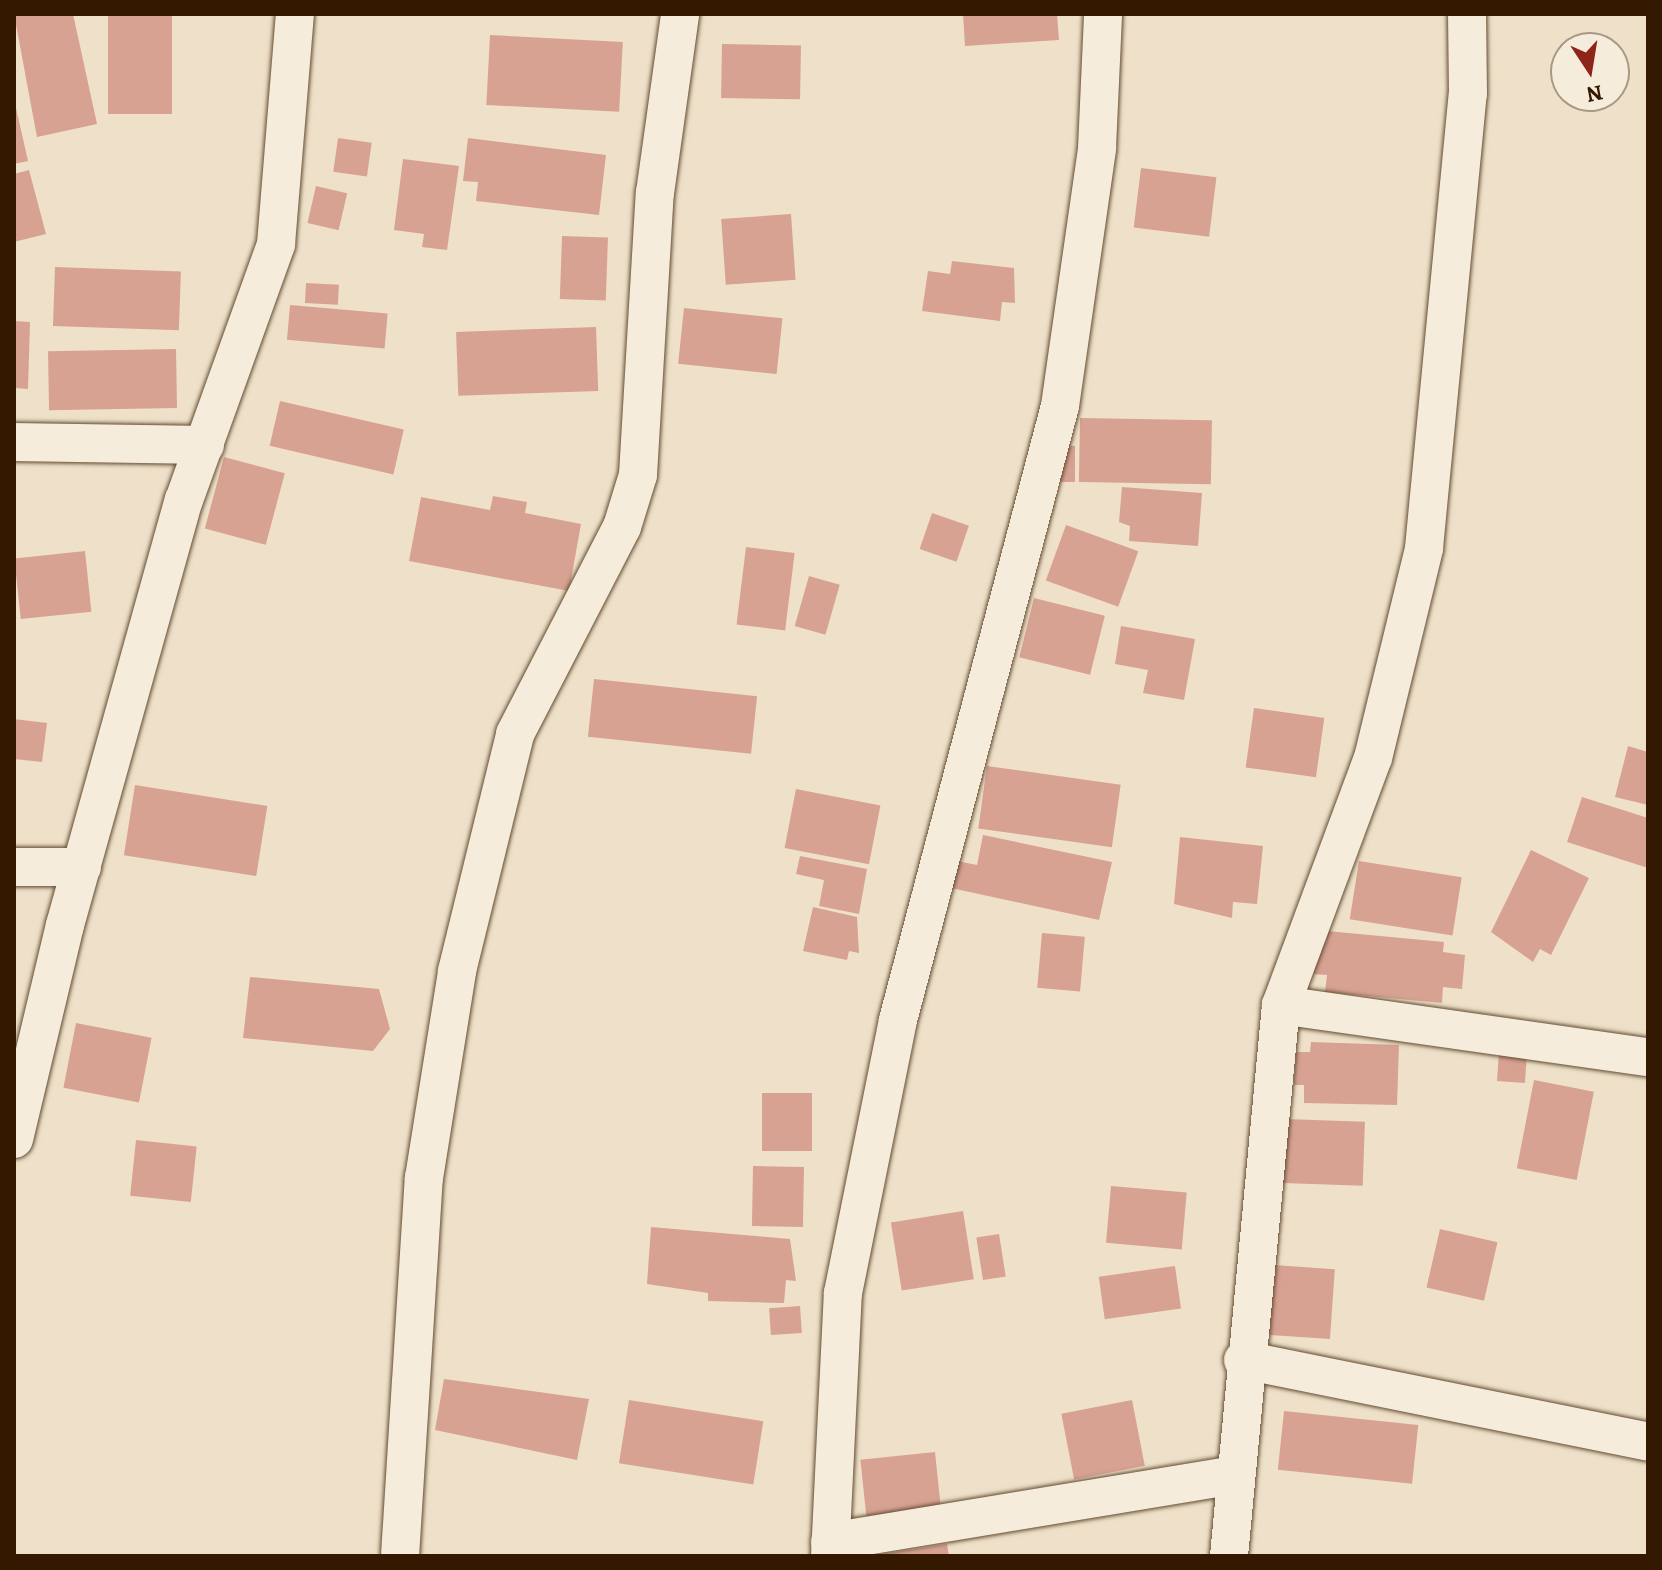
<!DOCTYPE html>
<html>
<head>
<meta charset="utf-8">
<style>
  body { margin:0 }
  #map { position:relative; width:1662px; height:1570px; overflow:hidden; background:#efe1c9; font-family:Alegreya,serif }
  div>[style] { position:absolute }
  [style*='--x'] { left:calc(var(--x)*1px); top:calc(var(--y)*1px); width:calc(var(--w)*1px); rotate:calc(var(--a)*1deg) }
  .building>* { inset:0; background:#d8a292; transform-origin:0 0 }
  .roads { filter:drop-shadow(0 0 2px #634b32) drop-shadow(0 0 2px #634b32) }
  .street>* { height:38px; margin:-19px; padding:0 19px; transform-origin:19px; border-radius:19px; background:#f5ecdc }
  span { translate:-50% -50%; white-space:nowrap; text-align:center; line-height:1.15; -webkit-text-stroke:6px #f5ecdc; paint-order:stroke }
  .frame { position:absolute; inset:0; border:16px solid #341900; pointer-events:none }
  .north { position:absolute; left:1550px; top:32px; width:80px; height:80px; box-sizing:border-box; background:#f5ecdc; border:2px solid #a89884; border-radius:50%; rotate:168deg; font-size:22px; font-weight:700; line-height:32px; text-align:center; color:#341900 }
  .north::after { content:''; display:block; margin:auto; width:28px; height:36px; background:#8f2418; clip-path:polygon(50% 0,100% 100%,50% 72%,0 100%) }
</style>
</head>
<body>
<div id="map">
  <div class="building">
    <i style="clip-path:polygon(14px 14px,73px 14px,97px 124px,37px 137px)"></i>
    <i style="left:108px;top:14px;width:64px;height:100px"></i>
    <i style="clip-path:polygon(963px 14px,1057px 14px,1059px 40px,965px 46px)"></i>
    <i style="left:490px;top:35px;width:133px;height:70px;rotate:3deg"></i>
    <i style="left:722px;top:44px;width:79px;height:54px;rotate:1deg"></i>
    <i style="clip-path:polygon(14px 99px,28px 161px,14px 164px)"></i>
    <i style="left:338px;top:138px;width:34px;height:34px;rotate:8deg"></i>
    <i style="clip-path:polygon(468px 138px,606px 155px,599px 215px,476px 201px,478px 182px,463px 181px)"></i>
    <i style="clip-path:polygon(403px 159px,459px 166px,447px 250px,422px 247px,424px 234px,394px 230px)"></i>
    <i style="left:1141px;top:168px;width:76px;height:60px;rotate:7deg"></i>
    <i style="clip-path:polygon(29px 170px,46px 234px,14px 242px,14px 174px)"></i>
    <i style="left:316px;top:186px;width:32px;height:38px;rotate:13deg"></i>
    <i style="left:791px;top:214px;width:66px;height:70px;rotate:86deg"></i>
    <i style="left:562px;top:236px;width:46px;height:63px;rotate:2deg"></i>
    <i style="clip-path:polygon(952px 261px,1014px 268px,1015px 303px,1002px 302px,1000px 321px,922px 311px,928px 271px,950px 274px)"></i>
    <i style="left:55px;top:267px;width:126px;height:59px;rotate:2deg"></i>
    <i style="left:306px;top:283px;width:33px;height:20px;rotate:3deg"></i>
    <i style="left:290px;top:305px;width:98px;height:35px;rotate:5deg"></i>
    <i style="left:684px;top:308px;width:99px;height:56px;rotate:6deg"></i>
    <i style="clip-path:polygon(14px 321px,30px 322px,28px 389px,14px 388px)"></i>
    <i style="left:596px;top:327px;width:64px;height:140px;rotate:88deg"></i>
    <i style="left:176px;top:349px;width:59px;height:128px;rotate:89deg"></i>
    <i style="left:280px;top:401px;width:127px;height:46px;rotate:13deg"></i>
    <i style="left:1080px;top:418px;width:132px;height:64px;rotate:1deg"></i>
    <i style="left:1060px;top:446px;width:15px;height:36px"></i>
    <i style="left:224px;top:457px;width:63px;height:74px;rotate:15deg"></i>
    <i style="clip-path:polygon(1122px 487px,1202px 493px,1198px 546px,1129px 541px,1130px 526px,1119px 522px)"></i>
    <i style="clip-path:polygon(493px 496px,527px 502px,525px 513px,581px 524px,569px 591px,409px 561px,421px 497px,490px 510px)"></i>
    <i style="left:932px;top:513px;width:39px;height:38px;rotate:19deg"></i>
    <i style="left:1066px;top:525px;width:77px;height:59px;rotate:20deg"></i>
    <i style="left:746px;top:547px;width:49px;height:78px;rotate:7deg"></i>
    <i style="left:85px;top:551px;width:61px;height:71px;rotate:84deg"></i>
    <i style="left:809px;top:576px;width:32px;height:52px;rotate:16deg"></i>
    <i style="left:1034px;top:598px;width:73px;height:61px;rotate:14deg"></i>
    <i style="clip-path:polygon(1121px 626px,1195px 639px,1184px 700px,1143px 693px,1148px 670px,1115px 664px)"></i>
    <i style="left:594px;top:679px;width:164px;height:58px;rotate:6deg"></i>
    <i style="left:1254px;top:708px;width:71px;height:60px;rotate:8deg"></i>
    <i style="clip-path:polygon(14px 719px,47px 723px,42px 762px,14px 759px)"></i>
    <i style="clip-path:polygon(1628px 746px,1648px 752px,1648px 805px,1615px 797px)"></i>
    <i style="left:987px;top:766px;width:135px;height:63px;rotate:8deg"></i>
    <i style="left:135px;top:785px;width:134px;height:71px;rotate:9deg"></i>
    <i style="left:796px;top:789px;width:86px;height:60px;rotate:11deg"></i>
    <i style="clip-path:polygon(1582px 797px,1648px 818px,1648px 868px,1567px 842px)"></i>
    <i style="clip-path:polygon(983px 835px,1112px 862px,1099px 920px,951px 888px,957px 861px,977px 865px)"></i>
    <i style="clip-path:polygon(1180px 837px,1263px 846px,1257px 904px,1233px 902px,1232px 918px,1174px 904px)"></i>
    <i style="clip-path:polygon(1531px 850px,1589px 878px,1551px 955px,1540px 949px,1533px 962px,1491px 932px)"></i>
    <i style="clip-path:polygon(800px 856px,867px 869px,859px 914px,819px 906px,824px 880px,796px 874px)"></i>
    <i style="left:1359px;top:861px;width:104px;height:59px;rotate:9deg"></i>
    <i style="clip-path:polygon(813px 907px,857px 917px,859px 953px,849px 951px,847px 960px,803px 951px)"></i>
    <i style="clip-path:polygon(1327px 931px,1444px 942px,1443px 952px,1465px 955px,1462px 989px,1443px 987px,1442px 1003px,1325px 992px,1327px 975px,1311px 974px,1314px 941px,1326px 942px)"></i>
    <i style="left:1042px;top:933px;width:43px;height:55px;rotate:5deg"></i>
    <i style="clip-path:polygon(250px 977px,379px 989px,390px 1029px,373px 1051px,243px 1038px)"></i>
    <i style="left:76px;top:1023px;width:77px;height:66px;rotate:11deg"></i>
    <i style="clip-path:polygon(1311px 1042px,1399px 1045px,1397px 1105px,1304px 1103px,1304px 1085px,1294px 1085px,1296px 1052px,1310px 1052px)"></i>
    <i style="left:1499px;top:1052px;width:28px;height:29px;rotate:4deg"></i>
    <i style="left:1534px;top:1080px;width:61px;height:90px;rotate:11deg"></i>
    <i style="left:762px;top:1093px;width:50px;height:58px"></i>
    <i style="left:1285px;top:1119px;width:80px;height:64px;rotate:2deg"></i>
    <i style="left:136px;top:1140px;width:61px;height:56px;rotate:6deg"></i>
    <i style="left:753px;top:1166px;width:51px;height:60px;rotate:1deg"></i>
    <i style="left:1111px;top:1186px;width:76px;height:57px;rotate:5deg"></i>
    <i style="left:963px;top:1211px;width:69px;height:73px;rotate:81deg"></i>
    <i style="clip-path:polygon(651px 1227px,790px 1239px,796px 1281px,786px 1280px,784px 1303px,708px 1301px,708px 1293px,647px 1284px)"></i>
    <i style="left:1440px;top:1229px;width:59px;height:60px;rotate:13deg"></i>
    <i style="left:999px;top:1234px;width:43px;height:23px;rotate:81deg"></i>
    <i style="left:1274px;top:1265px;width:61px;height:70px;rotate:4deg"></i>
    <i style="left:1175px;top:1266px;width:43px;height:77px;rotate:82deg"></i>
    <i style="left:800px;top:1306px;width:27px;height:31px;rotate:86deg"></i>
    <i style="clip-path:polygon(444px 1379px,589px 1399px,577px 1460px,435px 1430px)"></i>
    <i style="left:629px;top:1400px;width:136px;height:64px;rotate:9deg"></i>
    <i style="left:1132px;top:1400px;width:67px;height:72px;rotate:79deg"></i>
    <i style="left:1284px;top:1411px;width:135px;height:59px;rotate:6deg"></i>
    <i style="left:935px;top:1452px;width:62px;height:75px;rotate:84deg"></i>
    <i style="clip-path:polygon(947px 1544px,949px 1556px,883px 1556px,882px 1554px)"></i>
  </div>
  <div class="roads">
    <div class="street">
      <i style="--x:14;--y:442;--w:191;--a:0.9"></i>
      <i style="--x:14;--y:867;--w:68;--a:0"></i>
      <i style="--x:1281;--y:1005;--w:371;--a:8.1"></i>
      <i style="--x:14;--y:1139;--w:220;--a:-76.6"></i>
      <i style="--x:65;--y:925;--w:441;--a:-74.4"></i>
      <i style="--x:184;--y:500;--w:272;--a:-70.2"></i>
      <i style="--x:276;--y:244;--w:231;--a:-85.3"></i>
      <i style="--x:1243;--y:1360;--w:413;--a:11.4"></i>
      <i style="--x:830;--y:1542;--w:410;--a:-9.4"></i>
      <i style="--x:400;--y:1556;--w:379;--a:-86.4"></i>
      <i style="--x:424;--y:1178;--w:210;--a:-80.9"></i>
      <i style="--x:457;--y:971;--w:244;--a:-76.2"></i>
      <i style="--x:515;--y:734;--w:233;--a:-62.7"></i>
      <i style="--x:622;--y:527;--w:54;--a:-72.9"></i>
      <i style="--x:638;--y:475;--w:283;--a:-86.6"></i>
      <i style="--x:655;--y:193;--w:181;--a:-82"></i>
      <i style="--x:830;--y:1556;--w:263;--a:-87.2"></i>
      <i style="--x:843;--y:1293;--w:278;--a:-78.6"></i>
      <i style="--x:898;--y:1020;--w:635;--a:-75.22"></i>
      <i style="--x:1060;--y:406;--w:261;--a:-81.8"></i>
      <i style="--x:1097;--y:148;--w:134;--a:-87.4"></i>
      <i style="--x:1229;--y:1556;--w:553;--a:-84.61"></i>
      <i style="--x:1281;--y:1005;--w:264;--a:-69.6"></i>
      <i style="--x:1373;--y:758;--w:216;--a:-76.3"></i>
      <i style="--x:1424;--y:548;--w:456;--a:-84.5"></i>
      <i style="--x:1468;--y:94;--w:80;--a:-90.7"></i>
    </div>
  </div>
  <div class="frame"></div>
  <div class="north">N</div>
</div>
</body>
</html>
